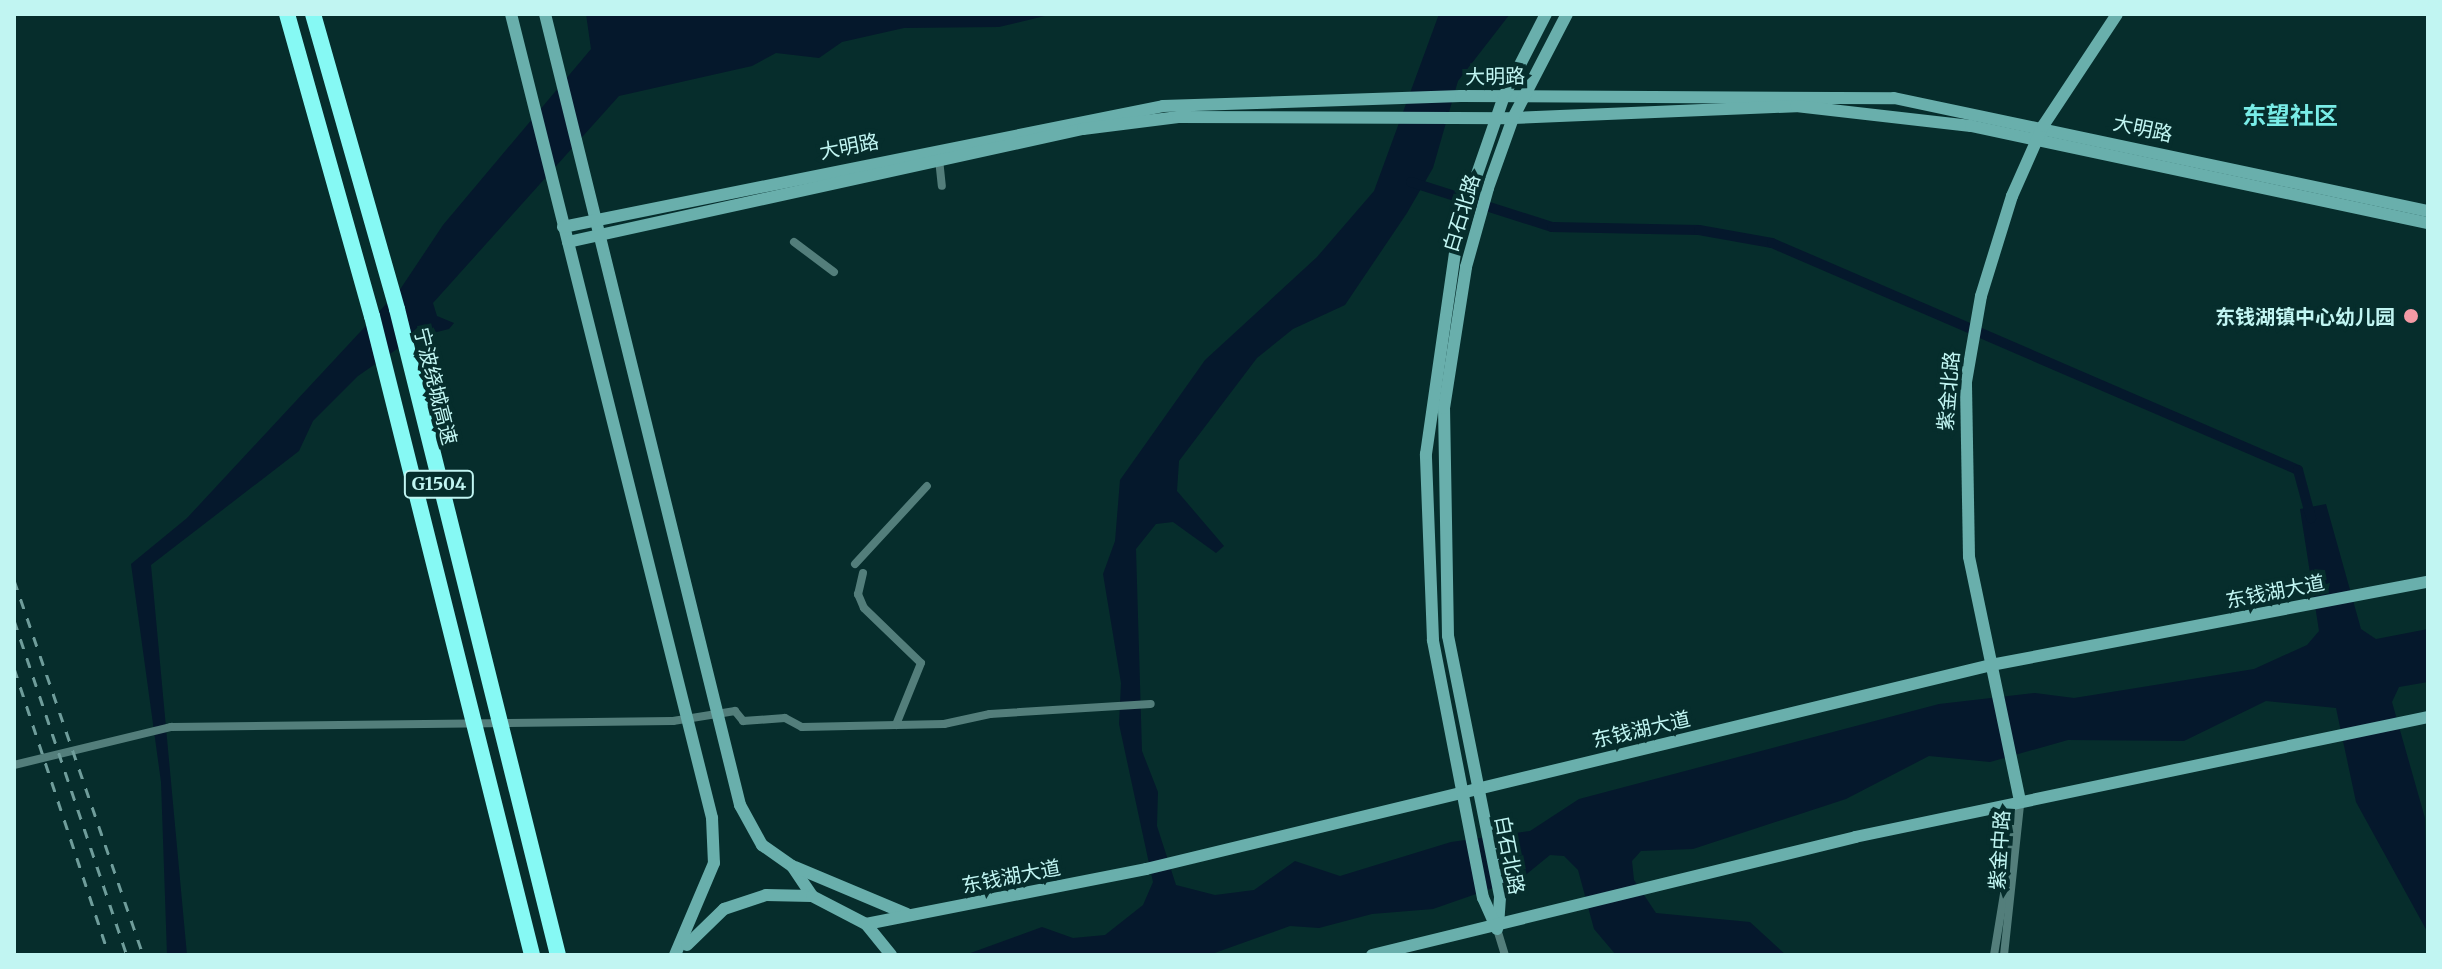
<!DOCTYPE html>
<html>
<head>
<meta charset="utf-8">
<style>
  body { margin:0 }
  #map { position:relative; width:2442px; height:969px; overflow:hidden; background:#062d2c; font-family:Merriweather,"Noto Sans SC",serif }
  div>[style] { position:absolute }
  [style*='--x'] { left:calc(var(--x)*1px); top:calc(var(--y)*1px); width:calc(var(--w)*1px); rotate:calc(var(--a)*1deg) }
  .water>* { inset:0; background:#05182c }
  .canal>* { height:10px; margin:-5px; padding:0 5px; transform-origin:5px; border-radius:5px; background:#05182c }
  .street>* { height:8px; margin:-4px; padding:0 4px; transform-origin:4px; border-radius:4px; background:#537e7b }
  .secondary>* { height:12px; margin:-6px; padding:0 6px; transform-origin:6px; border-radius:6px; background:#69afac }
  .highway>* { height:16px; margin:-8px; padding:0 8px; transform-origin:8px; border-radius:8px; background:#86f9f4 }
  .rail>* { height:3px; margin-top:-1.5px; transform-origin:0; background:repeating-linear-gradient(90deg,#6f9d9b 0 10px,transparent 0 20px) }
  .dots>* { width:22px; height:22px; translate:-50% -50%; box-sizing:border-box; border:4px solid #062d2c; border-radius:50% }
  span { translate:-50% -50%; white-space:nowrap; text-align:center; line-height:1.15; -webkit-text-stroke:8px #062d2c; paint-order:stroke }
  .shield-label span { padding:2px 6px; background:#062d2c; border:2px solid; border-radius:6px; -webkit-text-stroke-width:0 }
  .shield-label { font-size:18px; color:#c1f5f2; font-weight:700 }
  .street-label { font-size:20px; color:#c1f5f2 }
  .poi-label { font-size:20px; color:#c1f5f2; font-weight:700 }
  .right { translate:-100% -50%; text-align:right }
  .quarter-label { font-size:24px; color:#79ece7; font-weight:700 }
  .frame { position:absolute; inset:0; border:16px solid #c1f5f2; pointer-events:none }
</style>
</head>
<body>
<div id="map">
  <div class="water">
    <i style="clip-path:polygon(586px 14px,1053px 14px,999px 27px,904px 28px,842px 42px,819px 58px,776px 53px,752px 66px,619px 96px,433px 303px,437px 316px,454px 323px,449px 329px,413px 338px,358px 376px,313px 421px,299px 451px,151px 565px,187px 955px,167px 955px,161px 782px,131px 564px,187px 518px,401px 288px,443px 225px,591px 49px)"></i>
    <i style="clip-path:polygon(1439px 14px,1510px 14px,1458px 81px,1433px 168px,1407px 213px,1345px 305px,1293px 329px,1257px 358px,1179px 461px,1177px 491px,1224px 546px,1216px 553px,1173px 522px,1156px 524px,1136px 549px,1142px 751px,1158px 792px,1157px 826px,1176px 885px,1215px 895px,1254px 890px,1295px 861px,1340px 876px,1451px 842px,1530px 831px,1579px 799px,1939px 704px,2035px 693px,2074px 698px,2254px 669px,2307px 645px,2319px 631px,2300px 509px,2326px 504px,2361px 629px,2376px 639px,2428px 629px,2428px 682px,2399px 687px,2392px 702px,2425px 818px,2428px 933px,2356px 802px,2336px 708px,2266px 701px,2184px 741px,2068px 740px,1990px 762px,1929px 756px,1846px 799px,1693px 849px,1641px 851px,1632px 861px,1634px 880px,1656px 913px,1750px 922px,1786px 955px,1616px 955px,1594px 929px,1578px 870px,1564px 856px,1550px 855px,1522px 878px,1433px 909px,1372px 914px,1319px 928px,1290px 926px,1209px 955px,965px 955px,1042px 927px,1073px 938px,1105px 935px,1143px 905px,1153px 882px,1119px 724px,1121px 683px,1103px 574px,1115px 541px,1120px 480px,1205px 360px,1317px 257px,1374px 191px)"></i>
  </div>
  <div class="canal">
    <i style="--x:1411;--y:182;--w:148;--a:17.7"></i>
    <i style="--x:1552;--y:227;--w:147;--a:1.2"></i>
    <i style="--x:1699;--y:230;--w:74;--a:10.1"></i>
    <i style="--x:1772;--y:243;--w:573;--a:23.34"></i>
    <i style="--x:2298;--y:470;--w:50;--a:74.8"></i>
  </div>
  <div class="street">
    <i style="--x:939;--y:159;--w:27;--a:84"></i>
    <i style="--x:794;--y:242;--w:50;--a:36.9"></i>
    <i style="--x:855;--y:564;--w:106;--a:-47.3"></i>
    <i style="--x:863;--y:573;--w:22;--a:103"></i>
    <i style="--x:858;--y:594;--w:15;--a:67"></i>
    <i style="--x:864;--y:608;--w:79;--a:44"></i>
    <i style="--x:921;--y:663;--w:67;--a:112"></i>
    <i style="--x:14;--y:765;--w:162;--a:-13.6"></i>
    <i style="--x:171;--y:727;--w:502;--a:-0.68"></i>
    <i style="--x:673;--y:721;--w:63;--a:-9.2"></i>
    <i style="--x:735;--y:711;--w:13;--a:51"></i>
    <i style="--x:743;--y:721;--w:42;--a:-4.1"></i>
    <i style="--x:785;--y:718;--w:19;--a:28"></i>
    <i style="--x:802;--y:727;--w:142;--a:-1.2"></i>
    <i style="--x:944;--y:724;--w:47;--a:-12.3"></i>
    <i style="--x:990;--y:714;--w:161;--a:-3.6"></i>
    <i style="--x:1497;--y:929;--w:27;--a:73"></i>
    <i style="--x:1994;--y:955;--w:155;--a:-80.7"></i>
    <i style="--x:2004;--y:955;--w:151;--a:-83.9"></i>
  </div>
  <div class="secondary">
    <i style="--x:511;--y:14;--w:829;--a:75.96"></i>
    <i style="--x:712;--y:818;--w:45;--a:87.5"></i>
    <i style="--x:714;--y:863;--w:100;--a:113"></i>
    <i style="--x:545;--y:14;--w:815;--a:76.15"></i>
    <i style="--x:740;--y:805;--w:46;--a:61.2"></i>
    <i style="--x:762;--y:845;--w:37;--a:35"></i>
    <i style="--x:792;--y:866;--w:36;--a:56"></i>
    <i style="--x:563;--y:227;--w:612;--a:-11.4"></i>
    <i style="--x:1163;--y:106;--w:298;--a:-1.9"></i>
    <i style="--x:1461;--y:96;--w:433;--a:0.3"></i>
    <i style="--x:1894;--y:98;--w:546;--a:11.95"></i>
    <i style="--x:568;--y:242;--w:527;--a:-12.38"></i>
    <i style="--x:1083;--y:129;--w:96;--a:-7.2"></i>
    <i style="--x:1178;--y:117;--w:335;--a:0.2"></i>
    <i style="--x:1513;--y:118;--w:283;--a:-2.4"></i>
    <i style="--x:1796;--y:106;--w:176;--a:6.5"></i>
    <i style="--x:1971;--y:126;--w:467;--a:12"></i>
    <i style="--x:2020;--y:801;--w:249;--a:-101.8"></i>
    <i style="--x:1969;--y:557;--w:175;--a:-91"></i>
    <i style="--x:1966;--y:382;--w:87;--a:-80.1"></i>
    <i style="--x:1981;--y:296;--w:105;--a:-72.8"></i>
    <i style="--x:2012;--y:196;--w:77;--a:-66.1"></i>
    <i style="--x:2043;--y:126;--w:134;--a:-56.5"></i>
    <i style="--x:795;--y:867;--w:121;--a:22.8"></i>
    <i style="--x:866;--y:924;--w:285;--a:-11.1"></i>
    <i style="--x:1146;--y:869;--w:869;--a:-13.57"></i>
    <i style="--x:1991;--y:665;--w:445;--a:-10.8"></i>
    <i style="--x:1498;--y:926;--w:30;--a:-86"></i>
    <i style="--x:1500;--y:896;--w:265;--a:-101.3"></i>
    <i style="--x:1448;--y:636;--w:228;--a:-91"></i>
    <i style="--x:1444;--y:408;--w:143;--a:-81.1"></i>
    <i style="--x:1466;--y:267;--w:82;--a:-74.4"></i>
    <i style="--x:1488;--y:188;--w:74;--a:-70.3"></i>
    <i style="--x:1513;--y:118;--w:117;--a:-62.6"></i>
    <i style="--x:1497;--y:929;--w:34;--a:-114"></i>
    <i style="--x:1483;--y:898;--w:263;--a:-101"></i>
    <i style="--x:1433;--y:640;--w:186;--a:-92.2"></i>
    <i style="--x:1426;--y:454;--w:230;--a:-81.8"></i>
    <i style="--x:1459;--y:226;--w:138;--a:-70.9"></i>
    <i style="--x:1504;--y:96;--w:92;--a:-62.9"></i>
    <i style="--x:687;--y:945;--w:52;--a:-44.2"></i>
    <i style="--x:724;--y:909;--w:44;--a:-18.4"></i>
    <i style="--x:766;--y:895;--w:46;--a:1.2"></i>
    <i style="--x:812;--y:896;--w:61;--a:27.4"></i>
    <i style="--x:866;--y:924;--w:40;--a:51"></i>
    <i style="--x:1372;--y:955;--w:497;--a:-13.7"></i>
    <i style="--x:1855;--y:837;--w:585;--a:-11.83"></i>
  </div>
  <div class="highway">
    <i style="--x:287;--y:14;--w:314;--a:74.3"></i>
    <i style="--x:372;--y:316;--w:659;--a:75.94"></i>
    <i style="--x:313;--y:14;--w:307;--a:74.1"></i>
    <i style="--x:397;--y:309;--w:666;--a:76.01"></i>
  </div>
  <div class="rail">
    <i style="--x:14;--y:580;--w:397;--a:71"></i>
    <i style="--x:14;--y:620;--w:354;--a:71.4"></i>
    <i style="--x:14;--y:668;--w:302;--a:71.7"></i>
  </div>
  <div class="dots">
    <i style="left:2411px;top:316px;background:#f49aa5"></i>
  </div>
  <div class="shield-label">
    <span style="left:439px;top:484px">G1504</span>
  </div>
  <div class="street-label">
    <span style="left:1495px;top:76px;rotate:-1deg">大明路</span>
    <span style="left:2143px;top:128px;rotate:12deg">大明路</span>
    <span style="left:849px;top:146px;rotate:-11deg">大明路</span>
    <span style="left:1461px;top:213px;rotate:-73deg">白石北路</span>
    <span style="left:436px;top:386px;rotate:76deg">宁波绕城高速</span>
    <span style="left:1948px;top:391px;rotate:-85deg">紫金北路</span>
    <span style="left:2275px;top:591px;rotate:-11deg">东钱湖大道</span>
    <span style="left:1641px;top:729px;rotate:-13deg">东钱湖大道</span>
    <span style="left:1999px;top:850px;rotate:-86deg">紫金中路</span>
    <span style="left:1510px;top:855px;rotate:79deg">白石北路</span>
    <span style="left:1011px;top:876px;rotate:-11deg">东钱湖大道</span>
  </div>
  <div class="poi-label">
    <span class="right" style="left:2395px;top:316px">东钱湖镇中心幼儿园</span>
  </div>
  <div class="quarter-label">
    <span style="left:2290px;top:116px">东望社区</span>
  </div>
  <div class="frame"></div>
</div>
</body>
</html>
